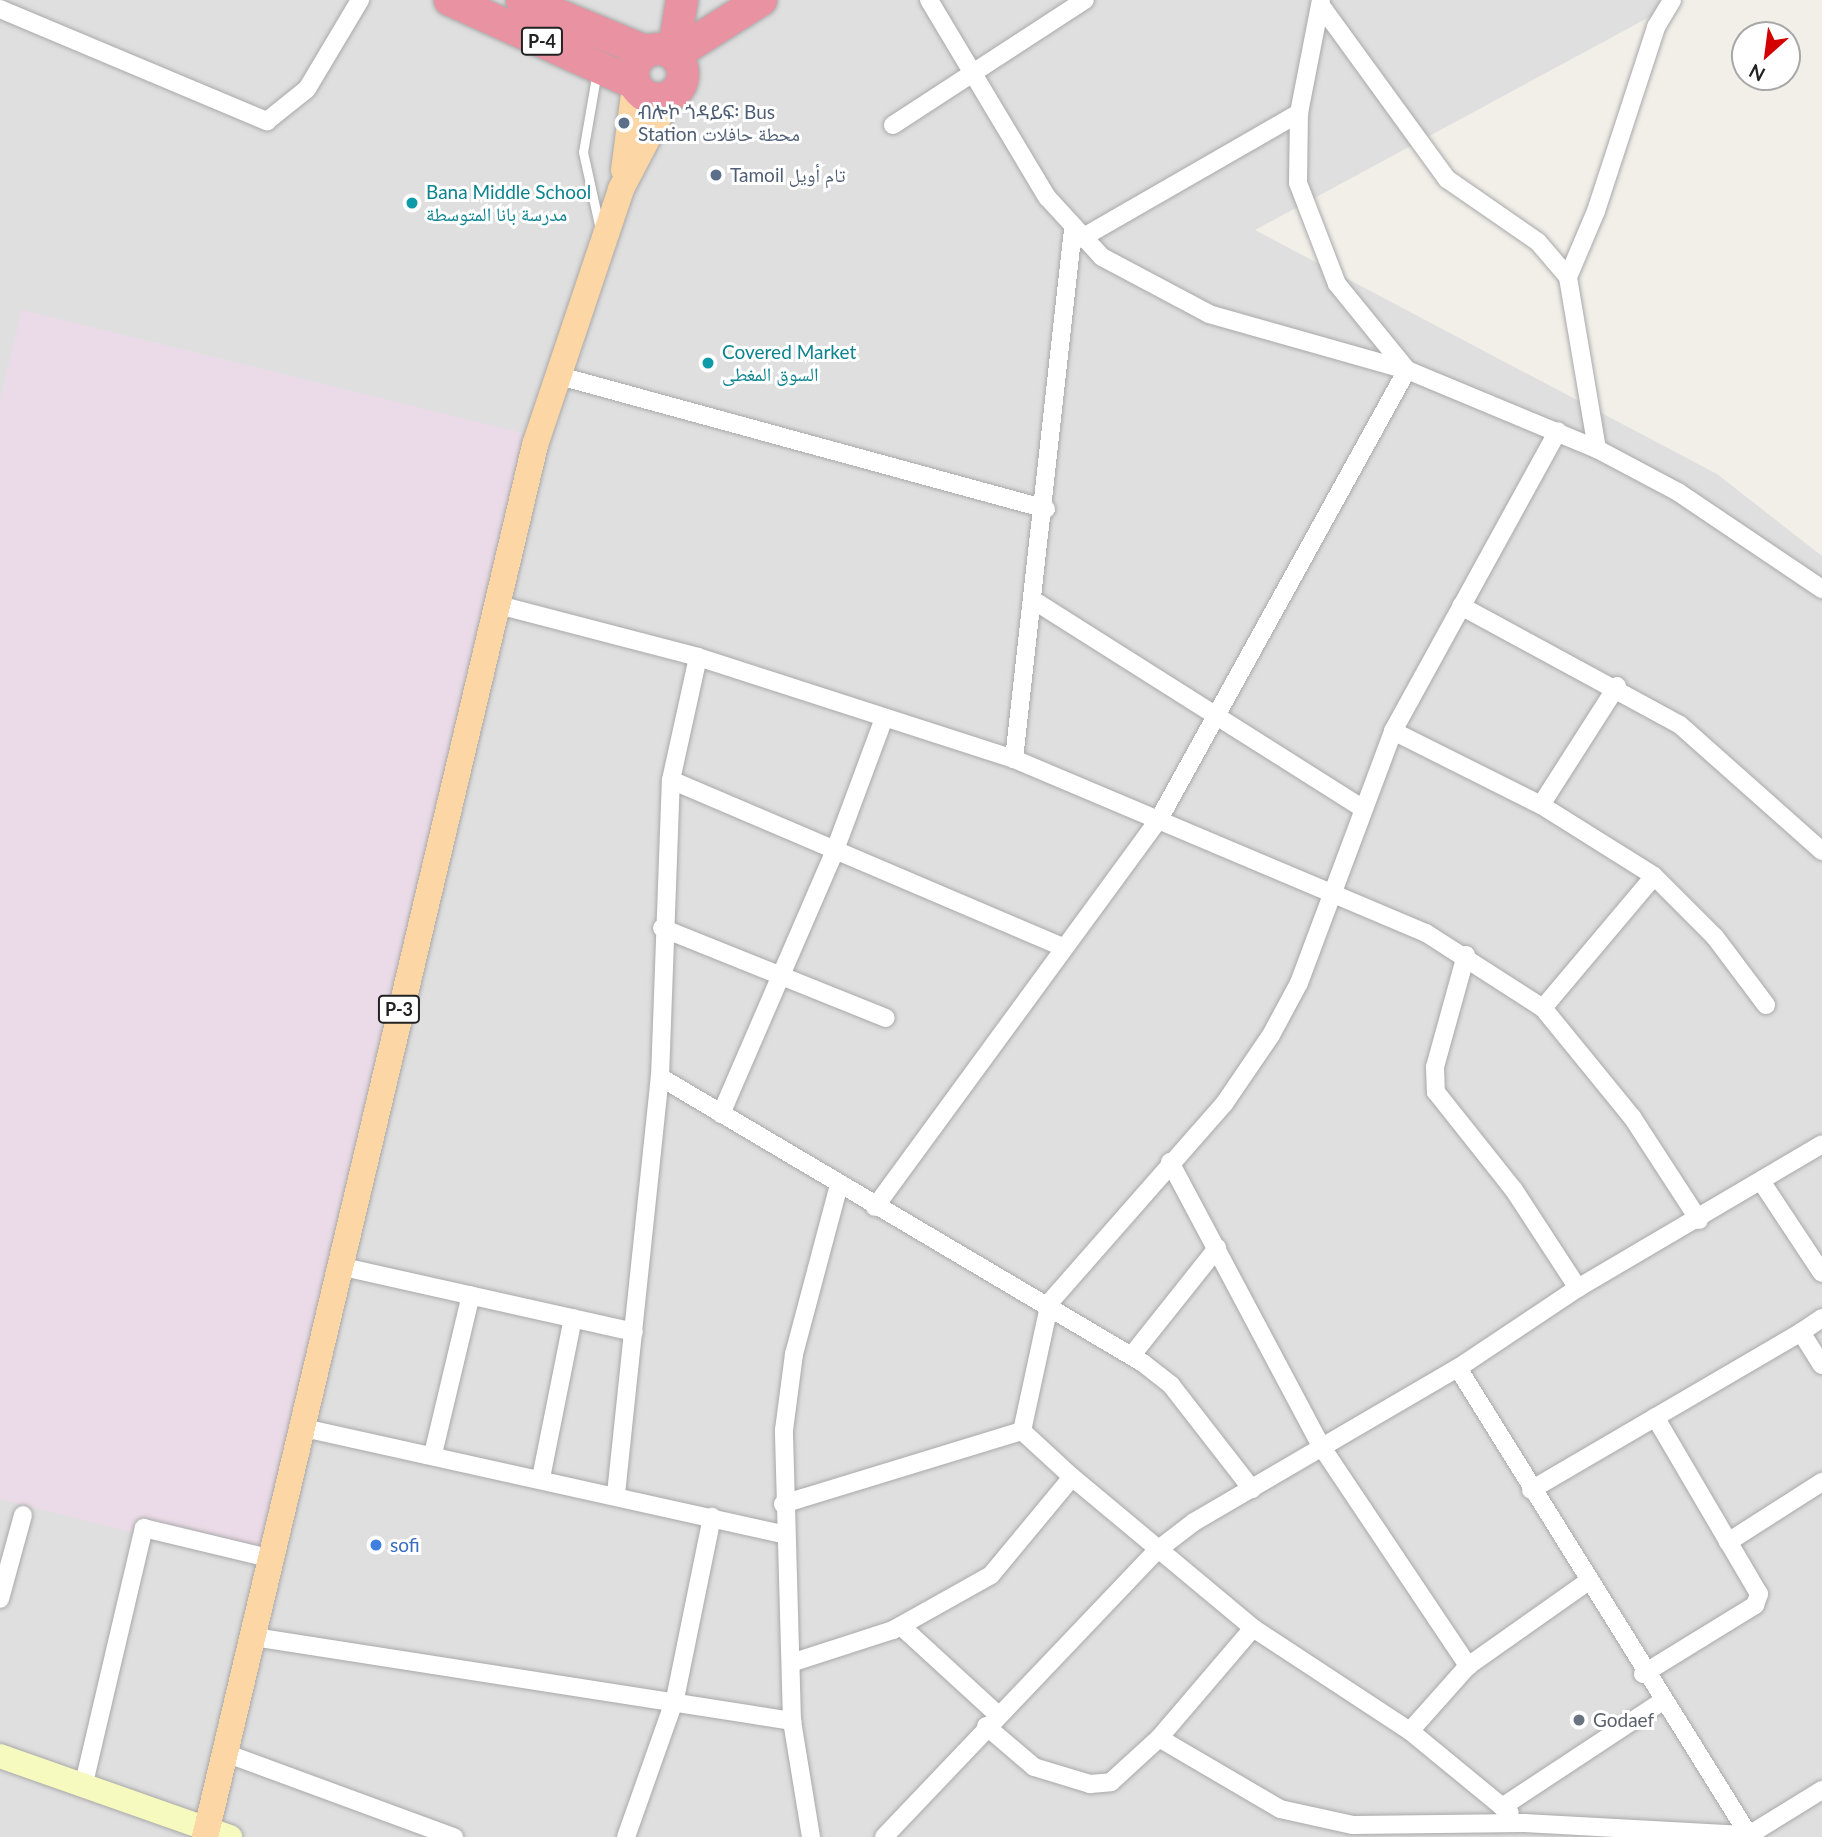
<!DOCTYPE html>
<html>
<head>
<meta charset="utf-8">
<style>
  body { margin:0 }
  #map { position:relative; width:1822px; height:1837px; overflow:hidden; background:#f2efe9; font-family:Lato,"Noto Naskh Arabic","Noto Sans Ethiopic",sans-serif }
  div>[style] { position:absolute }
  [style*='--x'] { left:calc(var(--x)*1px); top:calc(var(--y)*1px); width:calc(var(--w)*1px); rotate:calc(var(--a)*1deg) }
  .residential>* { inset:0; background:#e0dfdf }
  .industrial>* { inset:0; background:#ebdbe8 }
  .roads { filter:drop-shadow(0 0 2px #a9a9a9) drop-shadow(0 0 2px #a9a9a9) }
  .lane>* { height:9px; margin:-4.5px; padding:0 4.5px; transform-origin:4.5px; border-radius:4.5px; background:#fff }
  .street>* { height:18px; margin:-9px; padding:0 9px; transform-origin:9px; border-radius:9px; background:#fff }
  .secondary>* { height:24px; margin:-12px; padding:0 12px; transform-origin:12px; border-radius:12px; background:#f7fabf }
  .primary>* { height:26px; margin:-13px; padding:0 13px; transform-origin:13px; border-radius:13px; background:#fcd6a4 }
  .highway>* { height:32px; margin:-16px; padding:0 16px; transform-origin:16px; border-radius:16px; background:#e892a2 }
  .highway>.ring { margin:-16px; padding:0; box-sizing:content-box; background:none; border:32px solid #e892a2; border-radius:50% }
  .dots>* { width:19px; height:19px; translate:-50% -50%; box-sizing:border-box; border:4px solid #fff; border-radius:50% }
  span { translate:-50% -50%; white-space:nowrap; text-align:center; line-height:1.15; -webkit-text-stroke:6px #fff; paint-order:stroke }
  .shield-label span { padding:2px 5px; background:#fff; border:2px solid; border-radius:5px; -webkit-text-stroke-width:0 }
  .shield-label { font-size:18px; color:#222; font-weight:700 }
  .service-label { font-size:19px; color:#4e5e75 }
  .left { translate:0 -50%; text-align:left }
  .culture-label { font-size:19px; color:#0d838f }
  .shop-label { font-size:19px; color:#366cbe }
  .worship-label { font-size:19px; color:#5b616d }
  .north { position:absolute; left:1731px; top:21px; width:70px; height:70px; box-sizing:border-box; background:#fff; border:2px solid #a7a7a7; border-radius:50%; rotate:208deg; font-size:19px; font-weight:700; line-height:28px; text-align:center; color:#222 }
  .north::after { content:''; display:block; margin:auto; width:24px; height:32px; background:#d40000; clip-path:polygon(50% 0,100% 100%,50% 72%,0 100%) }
</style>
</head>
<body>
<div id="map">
  <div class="residential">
    <i style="clip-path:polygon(0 0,1681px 0,1255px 230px,1717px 474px,1822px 556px,1822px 1837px,0 1837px)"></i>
  </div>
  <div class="industrial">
    <i style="clip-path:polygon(22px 310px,539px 437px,261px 1565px,0 1499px,0 401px)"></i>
  </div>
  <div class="roads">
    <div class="lane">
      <i style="--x:597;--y:71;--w:82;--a:99.8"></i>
      <i style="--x:583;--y:152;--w:79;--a:77.6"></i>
    </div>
    <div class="street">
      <i style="--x:929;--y:0;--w:230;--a:59.1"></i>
      <i style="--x:1047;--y:197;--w:81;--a:47.5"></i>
      <i style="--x:1102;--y:257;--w:121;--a:28"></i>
      <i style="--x:1209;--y:314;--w:206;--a:15.8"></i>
      <i style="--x:1407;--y:370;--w:206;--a:22.6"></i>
      <i style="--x:1597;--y:449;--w:92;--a:28"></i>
      <i style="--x:1678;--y:492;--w:174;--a:34"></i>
      <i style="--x:1322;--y:7;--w:213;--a:54"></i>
      <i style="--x:1447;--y:179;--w:111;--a:34.7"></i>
      <i style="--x:1538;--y:242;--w:46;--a:49.4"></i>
      <i style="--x:0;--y:9;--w:290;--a:22.8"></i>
      <i style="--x:267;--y:121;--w:51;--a:-38.7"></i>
      <i style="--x:307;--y:89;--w:104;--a:-59.2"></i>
      <i style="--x:893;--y:125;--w:229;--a:-33.1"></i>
      <i style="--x:1080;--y:239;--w:253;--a:-29.9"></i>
      <i style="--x:556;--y:375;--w:508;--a:15.29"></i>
      <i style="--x:1597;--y:449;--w:174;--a:-99.6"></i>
      <i style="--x:1568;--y:277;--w:72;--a:-67"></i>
      <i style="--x:1596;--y:211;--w:194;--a:-71.9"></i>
      <i style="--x:1656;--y:27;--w:31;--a:-59"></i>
      <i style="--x:1033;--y:600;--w:391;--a:32.3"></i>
      <i style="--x:495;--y:604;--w:210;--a:14.6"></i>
      <i style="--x:698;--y:657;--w:332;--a:17.9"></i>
      <i style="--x:1014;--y:759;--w:447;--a:22.9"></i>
      <i style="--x:1426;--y:933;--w:139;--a:32.7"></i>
      <i style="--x:1543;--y:1008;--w:141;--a:50.8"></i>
      <i style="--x:1632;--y:1117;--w:123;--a:57"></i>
      <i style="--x:1461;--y:606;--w:249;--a:28.5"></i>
      <i style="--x:1680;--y:725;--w:190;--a:41.6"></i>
      <i style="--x:1617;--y:686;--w:141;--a:122.6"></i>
      <i style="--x:1541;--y:805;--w:133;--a:32.1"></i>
      <i style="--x:1654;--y:876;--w:86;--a:45"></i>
      <i style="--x:1715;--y:937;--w:85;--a:53.1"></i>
      <i style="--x:1393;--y:731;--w:165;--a:26.6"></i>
      <i style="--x:1014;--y:759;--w:532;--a:-83.64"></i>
      <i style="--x:671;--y:780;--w:427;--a:23.1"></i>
      <i style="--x:662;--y:928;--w:241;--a:21.9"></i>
      <i style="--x:1466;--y:955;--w:116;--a:105.5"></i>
      <i style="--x:1435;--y:1067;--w:25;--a:88"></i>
      <i style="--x:1436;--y:1092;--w:125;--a:51.5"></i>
      <i style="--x:1514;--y:1190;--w:117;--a:56.9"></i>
      <i style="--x:1543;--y:1008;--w:172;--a:-49.9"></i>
      <i style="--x:660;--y:1077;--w:561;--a:30.63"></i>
      <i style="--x:1143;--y:1363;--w:36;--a:38"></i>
      <i style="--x:1171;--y:1385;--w:132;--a:52.1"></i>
      <i style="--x:721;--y:1114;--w:288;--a:-66.6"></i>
      <i style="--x:835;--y:850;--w:141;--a:-69.6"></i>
      <i style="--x:1170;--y:1162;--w:322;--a:62"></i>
      <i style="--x:1321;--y:1446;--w:265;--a:56.2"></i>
      <i style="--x:1761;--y:1181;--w:110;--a:56.5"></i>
      <i style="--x:875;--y:1207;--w:479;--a:-53.8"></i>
      <i style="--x:1158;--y:821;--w:515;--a:-61.1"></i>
      <i style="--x:1407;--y:370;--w:111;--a:-129.1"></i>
      <i style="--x:1337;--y:284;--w:108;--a:-111.1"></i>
      <i style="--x:1298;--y:183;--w:70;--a:-89.2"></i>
      <i style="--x:1299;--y:113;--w:115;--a:-79"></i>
      <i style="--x:339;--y:1266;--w:302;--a:12.6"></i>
      <i style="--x:1822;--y:1318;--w:25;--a:146"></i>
      <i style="--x:1801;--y:1332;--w:39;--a:58"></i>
      <i style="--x:1132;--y:1355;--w:137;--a:-51.5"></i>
      <i style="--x:304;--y:1428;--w:492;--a:12.5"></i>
      <i style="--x:433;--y:1454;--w:163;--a:-76.6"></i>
      <i style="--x:1072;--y:1477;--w:236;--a:39.8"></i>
      <i style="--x:1253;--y:1628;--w:145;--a:130.5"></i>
      <i style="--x:1159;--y:1738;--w:140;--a:30.4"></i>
      <i style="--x:1280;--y:1809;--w:75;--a:12.4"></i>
      <i style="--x:1353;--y:1825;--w:171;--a:-0.7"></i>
      <i style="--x:1524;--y:1823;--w:225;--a:3.1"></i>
      <i style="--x:1749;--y:1835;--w:86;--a:-31.7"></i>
      <i style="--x:541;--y:1478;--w:163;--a:-78.7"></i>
      <i style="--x:1531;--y:1490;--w:313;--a:-30.3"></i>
      <i style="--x:616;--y:1494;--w:419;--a:-84"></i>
      <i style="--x:660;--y:1077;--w:297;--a:-87.9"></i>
      <i style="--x:671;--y:780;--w:126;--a:-77.6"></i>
      <i style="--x:783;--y:1504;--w:250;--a:-17"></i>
      <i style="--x:1022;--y:1431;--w:132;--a:-77.8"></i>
      <i style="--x:1050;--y:1302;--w:264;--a:-48.7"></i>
      <i style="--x:1224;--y:1104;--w:83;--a:-55.7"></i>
      <i style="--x:1271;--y:1035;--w:59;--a:-61.7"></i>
      <i style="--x:1299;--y:983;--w:269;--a:-69.5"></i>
      <i style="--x:1393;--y:731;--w:342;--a:-61.2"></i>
      <i style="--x:1728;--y:1542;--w:112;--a:-32.6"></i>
      <i style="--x:0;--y:1599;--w:87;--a:-74.7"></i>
      <i style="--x:901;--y:1626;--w:130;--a:42.5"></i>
      <i style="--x:1253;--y:1628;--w:188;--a:33.3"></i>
      <i style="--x:1410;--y:1731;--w:87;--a:-48.3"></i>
      <i style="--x:1468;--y:1666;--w:146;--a:-35.2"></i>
      <i style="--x:254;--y:1637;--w:545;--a:8.87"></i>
      <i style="--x:794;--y:1662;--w:104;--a:-17.9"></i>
      <i style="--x:893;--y:1630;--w:112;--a:-29.3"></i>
      <i style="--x:991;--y:1575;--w:127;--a:-50.4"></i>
      <i style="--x:1072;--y:1477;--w:68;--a:-137.4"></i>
      <i style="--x:1643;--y:1674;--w:132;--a:-31.6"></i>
      <i style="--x:1755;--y:1605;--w:12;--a:-70"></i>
      <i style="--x:1759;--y:1594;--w:205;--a:-120.4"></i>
      <i style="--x:986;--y:1726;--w:63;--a:40.5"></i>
      <i style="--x:1034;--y:1767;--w:59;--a:16.9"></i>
      <i style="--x:1090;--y:1784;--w:21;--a:-5"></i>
      <i style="--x:1111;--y:1782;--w:65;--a:-42.5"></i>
      <i style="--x:1410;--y:1731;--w:129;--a:39.4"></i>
      <i style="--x:228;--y:1754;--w:241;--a:20.2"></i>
      <i style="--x:84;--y:1783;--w:262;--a:-76.8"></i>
      <i style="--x:144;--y:1528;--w:133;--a:13.5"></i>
      <i style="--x:1502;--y:1807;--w:191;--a:-33.4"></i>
      <i style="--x:626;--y:1837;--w:146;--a:-70.5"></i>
      <i style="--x:675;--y:1699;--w:186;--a:-78.5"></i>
      <i style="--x:811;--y:1837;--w:118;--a:-99.3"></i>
      <i style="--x:792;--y:1721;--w:291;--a:-91.6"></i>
      <i style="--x:784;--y:1430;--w:77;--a:-82.5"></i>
      <i style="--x:794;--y:1354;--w:175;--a:-75.1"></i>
      <i style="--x:884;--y:1837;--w:393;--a:-46.4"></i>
      <i style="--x:1155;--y:1552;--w:49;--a:-37.6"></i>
      <i style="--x:1194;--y:1522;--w:306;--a:-30.3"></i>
      <i style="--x:1750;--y:1837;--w:552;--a:-121.91"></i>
      <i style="--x:1458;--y:1368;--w:144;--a:-33.7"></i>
      <i style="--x:1578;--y:1288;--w:283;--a:-30.5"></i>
    </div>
    <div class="secondary">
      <i style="--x:0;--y:1756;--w:244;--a:19.4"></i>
    </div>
    <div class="primary">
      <i style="--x:624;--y:170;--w:85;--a:-82.5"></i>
      <i style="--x:205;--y:1837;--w:1431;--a:-76.66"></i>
      <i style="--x:535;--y:445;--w:270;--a:-71.4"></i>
      <i style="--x:621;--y:189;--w:104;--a:-62.4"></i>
    </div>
    <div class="highway">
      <i style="--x:450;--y:0;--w:202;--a:24.3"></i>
      <i style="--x:522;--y:0;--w:135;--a:22.6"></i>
      <i class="ring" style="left:633px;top:49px;width:18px;height:18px"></i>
      <i style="--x:673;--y:54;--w:55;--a:-80.5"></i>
      <i style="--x:674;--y:55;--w:103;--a:-32.3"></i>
    </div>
  </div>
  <div class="dots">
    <i style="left:624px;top:123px;background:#5c6f8a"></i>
    <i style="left:716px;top:175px;background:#5c6f8a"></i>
    <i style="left:412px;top:203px;background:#0f9aa8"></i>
    <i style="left:708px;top:363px;background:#0f9aa8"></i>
    <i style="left:376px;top:1545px;background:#3f7fe0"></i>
    <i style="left:1579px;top:1720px;background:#6b7280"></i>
  </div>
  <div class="shield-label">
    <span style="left:542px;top:41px">P-4</span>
    <span style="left:399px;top:1009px">P-3</span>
  </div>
  <div class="service-label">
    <span class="left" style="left:638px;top:123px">ብሎኮ ጎዳይፍ፡ Bus<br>Station محطة حافلات</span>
    <span class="left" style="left:730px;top:175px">Tamoil تام أويل</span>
  </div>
  <div class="culture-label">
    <span class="left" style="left:426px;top:203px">Bana Middle School<br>مدرسة بانا المتوسطة</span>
    <span class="left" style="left:722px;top:363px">Covered Market<br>السوق المغطى</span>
  </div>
  <div class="shop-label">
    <span class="left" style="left:390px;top:1545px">sofi</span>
  </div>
  <div class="worship-label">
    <span class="left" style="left:1593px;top:1720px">Godaef</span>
  </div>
  <div class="north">N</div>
</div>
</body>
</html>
